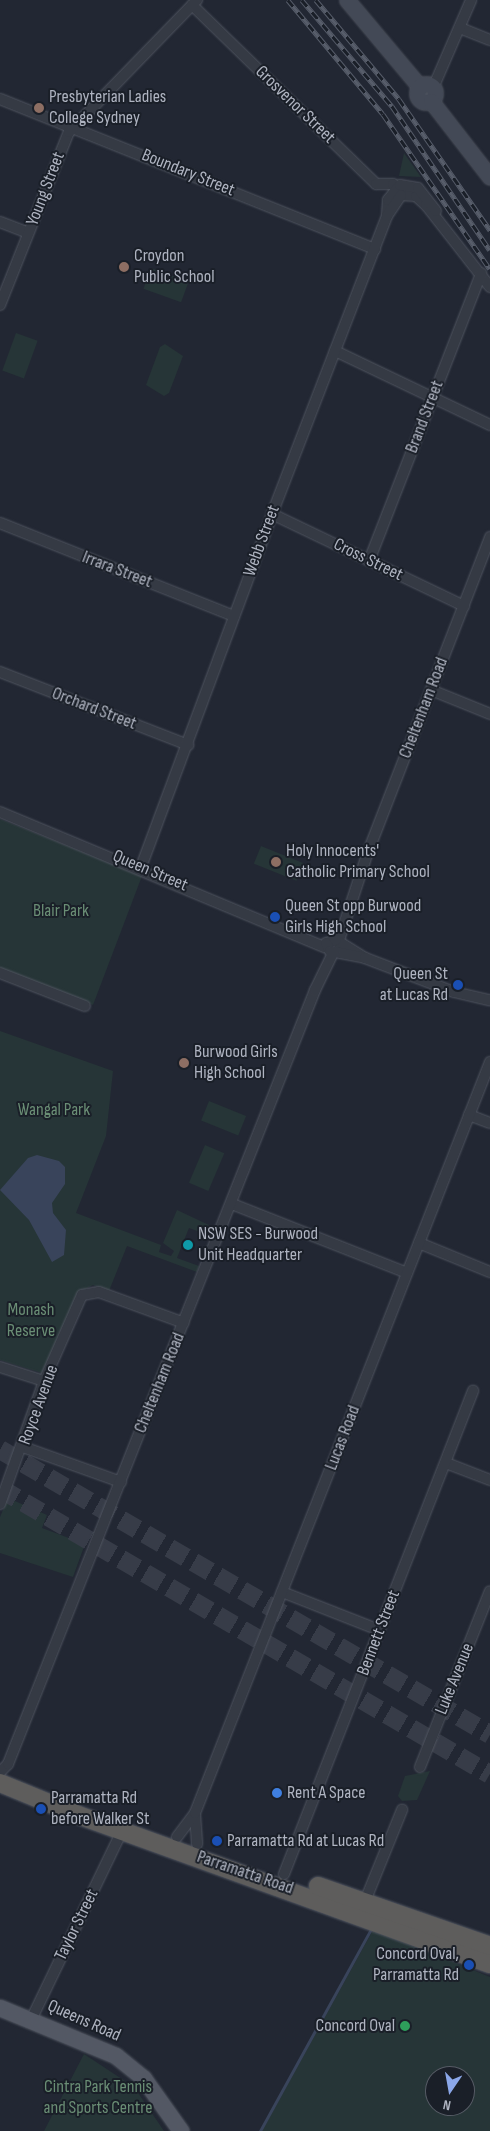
<!DOCTYPE html>
<html>
<head>
<meta charset="utf-8">
<style>
  body { margin:0 }
  #map { position:relative; width:490px; height:2131px; overflow:hidden; background:#222733; font-family:"Sofia Sans Condensed",sans-serif }
  div>[style] { position:absolute }
  [style*='--x'] { left:calc(var(--x)*1px); top:calc(var(--y)*1px); width:calc(var(--w)*1px); rotate:calc(var(--a)*1deg) }
  .green>* { inset:0; background:#263537; transform-origin:0 0 }
  .water>* { inset:0; background:#39445b }
  .stream>* { height:2.5px; margin:-1.25px; padding:0 1.25px; transform-origin:1.25px; border-radius:1.25px; background:#39445b }
  .motorway-tunnel>* { height:19px; margin-top:-9.5px; transform-origin:0; background:repeating-linear-gradient(90deg,#373c48 0 19px,transparent 0 28px) }
  .roads { filter:drop-shadow(0 0 1px #4f545f) drop-shadow(0 0 1px #4f545f) }
  .minor>* { height:10px; margin:-5px; padding:0 5px; transform-origin:5px; border-radius:5px; background:#353a44 }
  .secondary>* { height:15px; margin:-7.5px; padding:0 7.5px; transform-origin:7.5px; border-radius:7.5px; background:#434956 }
  .secondary>.ring { margin:-7.5px; padding:0; box-sizing:content-box; background:none; border:15px solid #434956; border-radius:50% }
  .primary>* { height:16px; margin:-8px; padding:0 8px; transform-origin:8px; border-radius:8px; background:#535864 }
  .trunk>* { height:18px; margin:-9px; padding:0 9px; transform-origin:9px; border-radius:9px; background:#5e5d5c }
  .rail>* { height:4.5px; margin-top:-2.25px; transform-origin:0; background:repeating-linear-gradient(90deg,#1a1f28 0 8px,#575d6a 0 16px); box-sizing:border-box; border-block:1px solid #575d6a }
  .dots>* { width:14px; height:14px; translate:-50% -50%; box-sizing:border-box; border:2px solid #1a1f28; border-radius:50% }
  span { translate:-50% -50%; white-space:nowrap; text-align:center; line-height:1.15; -webkit-text-stroke:4px #1a1f28; paint-order:stroke }
  .poi-label { font-size:18px; color:#afb4c1 }
  .left { translate:0 -50%; text-align:left }
  .right { translate:-100% -50%; text-align:right }
  .street-label { font-size:18px; color:#afb4c1 }
  .park-label { font-size:18px; color:#6a8e75 }
  .north { position:absolute; left:425px; top:2066px; width:50px; height:50px; box-sizing:border-box; background:#1a1f28; border:1px solid #565b65; border-radius:50%; rotate:192deg; font-size:14px; font-weight:700; line-height:20px; text-align:center; color:#afb4c1 }
  .north::after { content:''; display:block; margin:auto; width:18px; height:22px; background:#8ba7e9; clip-path:polygon(50% 0,100% 100%,50% 72%,0 100%) }
</style>
</head>
<body>
<div id="map">
  <div class="green">
    <i style="clip-path:polygon(404px 153px,421px 177px,399px 176px)"></i>
    <i style="left:151px;top:268px;width:40px;height:22px;rotate:20deg"></i>
    <i style="left:16px;top:333px;width:23px;height:40px;rotate:20deg"></i>
    <i style="clip-path:polygon(165px 344px,183px 356px,169px 393px,164px 396px,146px 385px,160px 347px)"></i>
    <i style="clip-path:polygon(0 819px,142px 876px,93px 1005px,0 968px)"></i>
    <i style="left:261px;top:846px;width:46px;height:19px;rotate:22deg"></i>
    <i style="clip-path:polygon(0 1031px,113px 1071px,106px 1136px,76px 1213px,161px 1245px,159px 1252px,171px 1256px,174px 1251px,163px 1243px,177px 1210px,211px 1226px,208px 1235px,189px 1228px,177px 1258px,199px 1266px,197px 1272px,127px 1246px,109px 1291px,93px 1285px,78px 1293px,42px 1373px,0 1360px)"></i>
    <i style="left:209px;top:1101px;width:40px;height:21px;rotate:22deg"></i>
    <i style="left:205px;top:1145px;width:21px;height:41px;rotate:23deg"></i>
    <i style="clip-path:polygon(8px 1498px,47px 1515px,42px 1528px,85px 1544px,73px 1577px,0 1553px,0 1517px)"></i>
    <i style="clip-path:polygon(430px 1771px,417px 1800px,402px 1801px,398px 1796px,405px 1776px)"></i>
    <i style="clip-path:polygon(evenodd,373px 1930px,490px 1977px,490px 2131px,262px 2131px,373px 1930px,435px 2076px,465px 2076px,465px 2106px,435px 2106px,435px 2076px)"></i>
    <i style="clip-path:polygon(84px 2054px,134px 2087px,164px 2131px,44px 2131px)"></i>
  </div>
  <div class="water">
    <i style="clip-path:polygon(37px 1155px,59px 1161px,65px 1167px,65px 1184px,52px 1203px,53px 1213px,66px 1230px,64px 1255px,52px 1262px,29px 1220px,0 1190px,28px 1158px)"></i>
  </div>
  <div class="stream">
    <i style="--x:260;--y:2131;--w:228;--a:-61.2"></i>
  </div>
  <div class="motorway-tunnel">
    <i style="--x:0;--y:1449;--w:567;--a:30.18"></i>
    <i style="--x:0;--y:1488;--w:567;--a:30.27"></i>
  </div>
  <div class="roads">
    <div class="minor">
      <i style="--x:192;--y:5;--w:257;--a:44.2"></i>
      <i style="--x:376;--y:184;--w:17;--a:0"></i>
      <i style="--x:393;--y:184;--w:14;--a:54"></i>
      <i style="--x:460;--y:28;--w:32;--a:22"></i>
      <i style="--x:433;--y:88;--w:96;--a:-66.6"></i>
      <i style="--x:0;--y:99;--w:404;--a:21.8"></i>
      <i style="--x:401;--y:195;--w:15;--a:4"></i>
      <i style="--x:416;--y:196;--w:13;--a:42"></i>
      <i style="--x:426;--y:205;--w:104;--a:52"></i>
      <i style="--x:387;--y:215;--w:15;--a:-86"></i>
      <i style="--x:388;--y:200;--w:19;--a:-51"></i>
      <i style="--x:400;--y:185;--w:18;--a:9"></i>
      <i style="--x:418;--y:188;--w:29;--a:52"></i>
      <i style="--x:0;--y:222;--w:30;--a:21"></i>
      <i style="--x:0;--y:305;--w:186;--a:-68.3"></i>
      <i style="--x:69;--y:132;--w:184;--a:-45.9"></i>
      <i style="--x:335;--y:351;--w:172;--a:25.5"></i>
      <i style="--x:272;--y:514;--w:213;--a:25.6"></i>
      <i style="--x:0;--y:523;--w:252;--a:21.7"></i>
      <i style="--x:369;--y:561;--w:309;--a:-68.7"></i>
      <i style="--x:0;--y:672;--w:202;--a:21.2"></i>
      <i style="--x:431;--y:690;--w:64;--a:22.1"></i>
      <i style="--x:0;--y:812;--w:352;--a:22.6"></i>
      <i style="--x:141;--y:867;--w:377;--a:-69.6"></i>
      <i style="--x:272;--y:514;--w:319;--a:-68.9"></i>
      <i style="--x:387;--y:216;--w:25;--a:-56"></i>
      <i style="--x:338;--y:943;--w:96;--a:-71.8"></i>
      <i style="--x:368;--y:852;--w:338;--a:-68.8"></i>
      <i style="--x:365;--y:958;--w:34;--a:-148"></i>
      <i style="--x:336;--y:940;--w:10;--a:163"></i>
      <i style="--x:326;--y:943;--w:9;--a:63"></i>
      <i style="--x:330;--y:951;--w:36;--a:11"></i>
      <i style="--x:365;--y:958;--w:95;--a:20.9"></i>
      <i style="--x:454;--y:992;--w:37;--a:13"></i>
      <i style="--x:0;--y:973;--w:91;--a:21.2"></i>
      <i style="--x:469;--y:1115;--w:22;--a:21"></i>
      <i style="--x:232;--y:1204;--w:188;--a:21.5"></i>
      <i style="--x:419;--y:1243;--w:77;--a:22.2"></i>
      <i style="--x:0;--y:1367;--w:46;--a:17.7"></i>
      <i style="--x:23;--y:1447;--w:104;--a:19.7"></i>
      <i style="--x:446;--y:1463;--w:47;--a:21.1"></i>
      <i style="--x:0;--y:1504;--w:131;--a:-70.3"></i>
      <i style="--x:44;--y:1381;--w:94;--a:-66.2"></i>
      <i style="--x:82;--y:1295;--w:17;--a:-10"></i>
      <i style="--x:99;--y:1292;--w:90;--a:20"></i>
      <i style="--x:282;--y:1592;--w:104;--a:21.4"></i>
      <i style="--x:420;--y:1767;--w:189;--a:-68.3"></i>
      <i style="--x:0;--y:1772;--w:11;--a:-45"></i>
      <i style="--x:8;--y:1764;--w:833;--a:-68.36"></i>
      <i style="--x:315;--y:990;--w:43;--a:-64"></i>
      <i style="--x:195;--y:1814;--w:30;--a:86"></i>
      <i style="--x:177;--y:1837;--w:30;--a:-53"></i>
      <i style="--x:195;--y:1813;--w:807;--a:-68.55"></i>
      <i style="--x:284;--y:1874;--w:519;--a:-68.63"></i>
      <i style="--x:363;--y:1906;--w:104;--a:-67.9"></i>
      <i style="--x:31;--y:2020;--w:210;--a:-64.3"></i>
    </div>
    <div class="secondary">
      <i style="--x:347;--y:0;--w:114;--a:50"></i>
      <i class="ring" style="left:417px;top:84px;width:3px;height:3px"></i>
      <i style="--x:431;--y:101;--w:96;--a:52.2"></i>
    </div>
    <div class="primary">
      <i style="--x:0;--y:2008;--w:126;--a:22.5"></i>
      <i style="--x:116;--y:2056;--w:36;--a:39"></i>
      <i style="--x:144;--y:2079;--w:64;--a:54.6"></i>
    </div>
    <div class="trunk">
      <i style="--x:0;--y:1783;--w:84;--a:22.3"></i>
      <i style="--x:78;--y:1815;--w:438;--a:19.9"></i>
      <i style="--x:318;--y:1886;--w:182;--a:19.2"></i>
    </div>
  </div>
  <div class="rail">
    <i style="--x:288;--y:0;--w:148;--a:50.2"></i>
    <i style="--x:383;--y:114;--w:188;--a:55.4"></i>
    <i style="--x:302;--y:0;--w:139;--a:49.7"></i>
    <i style="--x:392;--y:106;--w:174;--a:55.8"></i>
    <i style="--x:316;--y:0;--w:129;--a:50"></i>
    <i style="--x:399;--y:99;--w:160;--a:55.2"></i>
  </div>
  <div class="dots">
    <i style="left:39px;top:108px;background:#8d6e63"></i>
    <i style="left:124px;top:267px;background:#8d6e63"></i>
    <i style="left:276px;top:862px;background:#8d6e63"></i>
    <i style="left:275px;top:917px;background:#1a4fb4"></i>
    <i style="left:458px;top:985px;background:#1a4fb4"></i>
    <i style="left:184px;top:1063px;background:#8d6e63"></i>
    <i style="left:188px;top:1245px;background:#0f9aa8"></i>
    <i style="left:277px;top:1793px;background:#3f7fe0"></i>
    <i style="left:41px;top:1809px;background:#1a4fb4"></i>
    <i style="left:217px;top:1841px;background:#1a4fb4"></i>
    <i style="left:469px;top:1965px;background:#1a4fb4"></i>
    <i style="left:405px;top:2026px;background:#2e9e5b"></i>
  </div>
  <div class="poi-label">
    <span class="left" style="left:49px;top:108px">Presbyterian Ladies<br>College Sydney</span>
    <span class="left" style="left:134px;top:267px">Croydon<br>Public School</span>
    <span class="left" style="left:286px;top:862px">Holy Innocents'<br>Catholic Primary School</span>
    <span class="left" style="left:285px;top:917px">Queen St opp Burwood<br>Girls High School</span>
    <span class="right" style="left:448px;top:985px">Queen St<br>at Lucas Rd</span>
    <span class="left" style="left:194px;top:1063px">Burwood Girls<br>High School</span>
    <span class="left" style="left:198px;top:1245px">NSW SES - Burwood<br>Unit Headquarter</span>
    <span class="left" style="left:287px;top:1793px">Rent A Space</span>
    <span class="left" style="left:51px;top:1809px">Parramatta Rd<br>before Walker St</span>
    <span class="left" style="left:227px;top:1841px">Parramatta Rd at Lucas Rd</span>
    <span class="right" style="left:459px;top:1965px">Concord Oval,<br>Parramatta Rd</span>
    <span class="right" style="left:395px;top:2026px">Concord Oval</span>
  </div>
  <div class="street-label">
    <span style="left:295px;top:105px;rotate:44deg">Grosvenor Street</span>
    <span style="left:188px;top:173px;rotate:22deg">Boundary Street</span>
    <span style="left:46px;top:189px;rotate:-69deg">Young Street</span>
    <span style="left:425px;top:417px;rotate:-69deg">Brand Street</span>
    <span style="left:262px;top:541px;rotate:-70deg">Webb Street</span>
    <span style="left:368px;top:560px;rotate:26deg">Cross Street</span>
    <span style="left:117px;top:570px;rotate:21deg">Irrara Street</span>
    <span style="left:424px;top:708px;rotate:-69deg">Cheltenham Road</span>
    <span style="left:94px;top:709px;rotate:21deg">Orchard Street</span>
    <span style="left:150px;top:871px;rotate:23deg">Queen Street</span>
    <span style="left:160px;top:1383px;rotate:-68deg">Cheltenham Road</span>
    <span style="left:39px;top:1405px;rotate:-70deg">Royce Avenue</span>
    <span style="left:343px;top:1438px;rotate:-69deg">Lucas Road</span>
    <span style="left:379px;top:1633px;rotate:-69deg">Bennett Street</span>
    <span style="left:455px;top:1679px;rotate:-68deg">Luke Avenue</span>
    <span style="left:245px;top:1873px;rotate:19deg">Parramatta Road</span>
    <span style="left:77px;top:1925px;rotate:-64deg">Taylor Street</span>
    <span style="left:84px;top:2021px;rotate:24deg">Queens Road</span>
  </div>
  <div class="park-label">
    <span style="left:61px;top:911px">Blair Park</span>
    <span style="left:54px;top:1110px">Wangal Park</span>
    <span style="left:31px;top:1321px">Monash<br>Reserve</span>
    <span style="left:98px;top:2098px">Cintra Park Tennis<br>and Sports Centre</span>
  </div>
  <div class="north">N</div>
</div>
</body>
</html>
